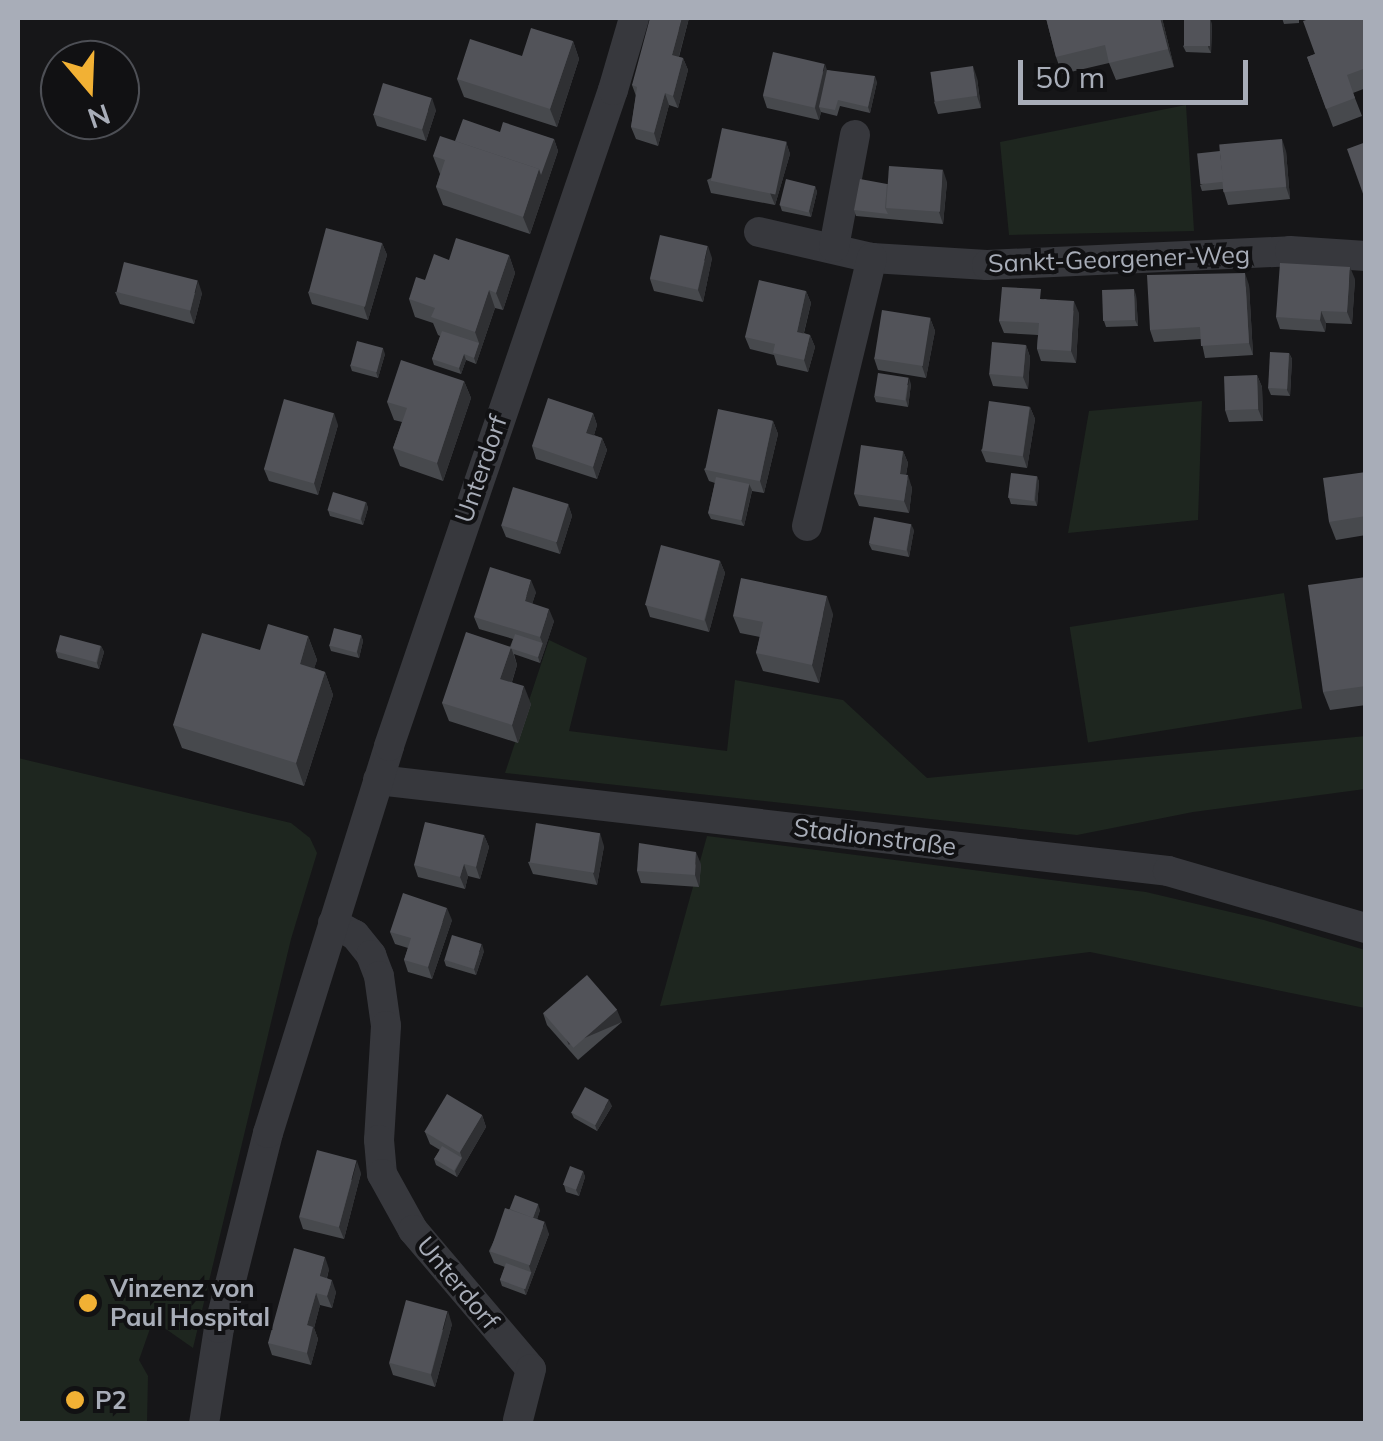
<!DOCTYPE html>
<html>
<head>
<meta charset="utf-8">
<style>
  body { margin:0 }
  #map { position:relative; width:1383px; height:1441px; overflow:hidden; background:#161618; font-family:Mulish,sans-serif }
  div>[style] { position:absolute }
  [style*='--x'] { left:calc(var(--x)*1px); top:calc(var(--y)*1px); width:calc(var(--w)*1px); rotate:calc(var(--a)*1deg) }
  .green>* { inset:0; background:#1e261f; transform-origin:0 0 }
  .minor>* { height:30px; margin:-15px; padding:0 15px; transform-origin:15px; border-radius:15px; background:#37383d }
  .wall>* { inset:0; background:#47494d }
  .shaded-wall>* { inset:0; background:#2f3033; transform-origin:0 0 }
  .building>* { inset:0; background:#525359; transform-origin:0 0 }
  .dots>* { width:28px; height:28px; translate:-50% -50%; box-sizing:border-box; border:5px solid #111113; border-radius:50% }
  span { translate:-50% -50%; white-space:nowrap; text-align:center; line-height:1.15; -webkit-text-stroke:8px #111113; paint-order:stroke }
  .street-label { font-size:25px; color:#a8adb8 }
  .poi-label { font-size:25px; color:#a8adb8; font-weight:700 }
  .left { translate:0 -50%; text-align:left }
  .frame { position:absolute; inset:0; border:20px solid #a8adb8; pointer-events:none }
  .north { position:absolute; left:40px; top:40px; width:100px; height:100px; box-sizing:border-box; background:#111113; border:2px solid #4d4f55; border-radius:50%; rotate:161deg; font-size:28px; font-weight:700; line-height:40px; text-align:center; color:#a8adb8 }
  .north::after { content:''; display:block; margin:auto; width:35px; height:45px; background:#f2b134; clip-path:polygon(50% 0,100% 100%,50% 72%,0 100%) }
  .scale { position:absolute; left:1018px; top:60px; width:230px; height:45px; box-sizing:border-box; border:5px solid #a8adb8; border-top:0; padding-left:12px; font-size:30px; line-height:35px; white-space:nowrap; color:#a8adb8; -webkit-text-stroke:8px #111113; paint-order:stroke }
</style>
</head>
<body>
<div id="map">
  <div class="green">
    <i style="clip-path:polygon(1186px 105px,1194px 231px,1009px 235px,1000px 142px)"></i>
    <i style="clip-path:polygon(1202px 401px,1198px 520px,1068px 533px,1089px 411px)"></i>
    <i style="left:1284px;top:593px;width:117px;height:217px;rotate:81deg"></i>
    <i style="clip-path:polygon(549px 640px,587px 658px,569px 731px,727px 751px,735px 680px,843px 700px,927px 778px,1366px 736px,1365px 789px,1193px 812px,1077px 835px,505px 773px)"></i>
    <i style="clip-path:polygon(18px 758px,291px 823px,310px 838px,317px 853px,291px 939px,193px 1348px,153px 1320px,139px 1360px,148px 1376px,147px 1423px,18px 1423px)"></i>
    <i style="clip-path:polygon(707px 836px,1146px 892px,1264px 920px,1365px 950px,1365px 1008px,1090px 952px,660px 1006px)"></i>
  </div>
  <div class="minor">
    <i style="--x:759;--y:232;--w:116;--a:13"></i>
    <i style="--x:872;--y:258;--w:115;--a:3.5"></i>
    <i style="--x:987;--y:265;--w:303;--a:-2.6"></i>
    <i style="--x:1290;--y:251;--w:76;--a:3.8"></i>
    <i style="--x:834;--y:247;--w:114;--a:-79.4"></i>
    <i style="--x:807;--y:526;--w:276;--a:-76.4"></i>
    <i style="--x:378;--y:780;--w:795;--a:6.57"></i>
    <i style="--x:1168;--y:871;--w:206;--a:16.1"></i>
    <i style="--x:333;--y:923;--w:25;--a:29"></i>
    <i style="--x:355;--y:935;--w:26;--a:51"></i>
    <i style="--x:371;--y:955;--w:22;--a:69"></i>
    <i style="--x:379;--y:976;--w:50;--a:82"></i>
    <i style="--x:386;--y:1026;--w:114;--a:93.5"></i>
    <i style="--x:379;--y:1140;--w:34;--a:85"></i>
    <i style="--x:382;--y:1174;--w:64;--a:61"></i>
    <i style="--x:413;--y:1230;--w:182;--a:49.7"></i>
    <i style="--x:531;--y:1369;--w:53;--a:104.3"></i>
    <i style="--x:204;--y:1424;--w:97;--a:-81.1"></i>
    <i style="--x:219;--y:1328;--w:201;--a:-75.9"></i>
    <i style="--x:268;--y:1133;--w:405;--a:-72.6"></i>
    <i style="--x:389;--y:746;--w:693;--a:-71.15"></i>
    <i style="--x:613;--y:90;--w:75;--a:-73.7"></i>
  </div>
  <div class="wall">
    <i style="clip-path:polygon(689px 18px,679px 57px,683px 58px,688px 70px,678px 108px,669px 105px,658px 146px,636px 139px,631px 127px,636px 96px,632px 85px)"></i>
    <i style="clip-path:polygon(1046px 18px,1162px 18px,1174px 67px,1116px 80px,1109px 63px,1062px 74px,1056px 57px)"></i>
    <i style="clip-path:polygon(1282px 18px,1299px 18px,1299px 23px,1284px 24px)"></i>
    <i style="clip-path:polygon(1366px 18px,1366px 88px,1353px 93px,1362px 116px,1333px 127px,1307px 57px,1315px 54px)"></i>
    <i style="clip-path:polygon(1212px 24px,1211px 53px,1186px 52px,1183px 46px)"></i>
    <i style="clip-path:polygon(573px 41px,579px 59px,557px 127px,464px 97px,457px 79px,522px 56px)"></i>
    <i style="clip-path:polygon(827px 70px,877px 82px,870px 113px,840px 106px,837px 116px,821px 112px,819px 120px,767px 108px,763px 96px)"></i>
    <i style="clip-path:polygon(977px 78px,981px 108px,938px 114px,934px 102px)"></i>
    <i style="clip-path:polygon(436px 110px,426px 141px,377px 126px,373px 114px)"></i>
    <i style="clip-path:polygon(500px 132px,554px 139px,558px 151px,530px 234px,443px 205px,436px 187px,440px 174px,433px 156px,455px 141px)"></i>
    <i style="clip-path:polygon(786px 142px,790px 154px,775px 205px,711px 193px,707px 180px)"></i>
    <i style="clip-path:polygon(1286px 151px,1290px 199px,1228px 205px,1223px 189px,1202px 191px,1200px 185px)"></i>
    <i style="clip-path:polygon(947px 182px,943px 224px,856px 216px,854px 210px,887px 184px)"></i>
    <i style="clip-path:polygon(815px 186px,817px 192px,811px 217px,782px 211px,780px 205px)"></i>
    <i style="clip-path:polygon(382px 243px,387px 255px,368px 320px,312px 304px,308px 292px)"></i>
    <i style="clip-path:polygon(509px 255px,515px 273px,503px 310px,495px 308px,476px 364px,466px 360px,461px 374px,434px 365px,432px 359px,440px 336px,438px 335px,433px 323px,415px 317px,409px 299px,425px 280px,449px 260px)"></i>
    <i style="clip-path:polygon(712px 258px,703px 302px,654px 291px,650px 279px)"></i>
    <i style="clip-path:polygon(1355px 279px,1352px 324px,1326px 323px,1325px 332px,1280px 329px,1276px 317px)"></i>
    <i style="clip-path:polygon(1249px 285px,1253px 355px,1205px 358px,1201px 339px,1154px 342px,1150px 330px)"></i>
    <i style="clip-path:polygon(806px 291px,811px 303px,804px 333px,810px 335px,815px 347px,808px 372px,777px 365px,774px 355px,750px 349px,745px 337px)"></i>
    <i style="clip-path:polygon(115px 292px,202px 293px,194px 324px,120px 304px)"></i>
    <i style="clip-path:polygon(1136px 295px,1138px 326px,1106px 327px,1104px 321px)"></i>
    <i style="clip-path:polygon(1045px 299px,1079px 313px,1076px 363px,1041px 361px,1037px 349px,1038px 335px,1004px 333px,999px 321px)"></i>
    <i style="clip-path:polygon(930px 318px,935px 331px,926px 378px,878px 370px,874px 358px)"></i>
    <i style="clip-path:polygon(1026px 345px,1030px 357px,1028px 389px,993px 386px,989px 374px)"></i>
    <i style="clip-path:polygon(1289px 353px,1292px 359px,1290px 396px,1271px 395px,1268px 388px)"></i>
    <i style="clip-path:polygon(385px 354px,378px 378px,352px 371px,350px 365px)"></i>
    <i style="clip-path:polygon(1257px 375px,1262px 387px,1263px 421px,1229px 422px,1225px 410px)"></i>
    <i style="clip-path:polygon(464px 381px,471px 398px,443px 481px,400px 466px,393px 448px,402px 422px,394px 420px,387px 402px)"></i>
    <i style="clip-path:polygon(911px 384px,908px 407px,876px 402px,874px 396px)"></i>
    <i style="clip-path:polygon(1030px 407px,1035px 419px,1027px 468px,986px 462px,981px 450px)"></i>
    <i style="clip-path:polygon(593px 413px,597px 425px,594px 435px,602px 438px,607px 450px,597px 479px,536px 459px,532px 446px)"></i>
    <i style="clip-path:polygon(773px 421px,778px 434px,764px 493px,752px 491px,744px 526px,711px 519px,708px 513px,715px 483px,709px 481px,704px 469px)"></i>
    <i style="clip-path:polygon(338px 425px,318px 495px,269px 481px,264px 469px)"></i>
    <i style="clip-path:polygon(903px 451px,908px 463px,906px 475px,912px 488px,909px 513px,859px 506px,854px 494px)"></i>
    <i style="clip-path:polygon(1366px 472px,1366px 535px,1336px 540px,1329px 522px)"></i>
    <i style="clip-path:polygon(1037px 476px,1039px 482px,1037px 506px,1011px 504px,1009px 498px)"></i>
    <i style="clip-path:polygon(366px 502px,368px 508px,363px 525px,330px 516px,328px 510px)"></i>
    <i style="clip-path:polygon(568px 504px,572px 516px,560px 554px,506px 537px,501px 525px)"></i>
    <i style="clip-path:polygon(914px 530px,909px 557px,872px 550px,869px 544px)"></i>
    <i style="clip-path:polygon(720px 561px,725px 573px,709px 632px,650px 617px,646px 605px)"></i>
    <i style="clip-path:polygon(1366px 577px,1366px 705px,1330px 710px,1323px 692px)"></i>
    <i style="clip-path:polygon(536px 592px,532px 604px,554px 621px,540px 663px,514px 654px,517px 665px,512px 682px,531px 704px,518px 743px,449px 721px,442px 703px,510px 647px,513px 639px,479px 629px,474px 617px)"></i>
    <i style="clip-path:polygon(833px 614px,819px 683px,763px 671px,756px 653px,760px 637px,740px 633px,733px 616px)"></i>
    <i style="clip-path:polygon(361px 635px,363px 641px,359px 658px,331px 651px,329px 645px)"></i>
    <i style="clip-path:polygon(308px 636px,317px 660px,314px 668px,325px 672px,333px 695px,304px 786px,182px 748px,173px 725px,260px 650px)"></i>
    <i style="clip-path:polygon(101px 646px,104px 652px,99px 669px,58px 658px,56px 652px)"></i>
    <i style="clip-path:polygon(484px 835px,489px 847px,480px 879px,468px 876px,465px 889px,418px 877px,414px 865px)"></i>
    <i style="clip-path:polygon(604px 846px,597px 885px,533px 874px,528px 862px)"></i>
    <i style="clip-path:polygon(701px 864px,699px 887px,641px 883px,637px 871px)"></i>
    <i style="clip-path:polygon(452px 920px,432px 979px,408px 972px,404px 960px,408px 948px,395px 944px,390px 932px)"></i>
    <i style="clip-path:polygon(484px 951px,476px 975px,446px 966px,444px 960px)"></i>
    <i style="clip-path:polygon(543px 1013px,622px 1022px,578px 1060px,547px 1025px)"></i>
    <i style="clip-path:polygon(612px 1106px,597px 1131px,574px 1118px,571px 1112px)"></i>
    <i style="clip-path:polygon(482px 1115px,486px 1127px,457px 1177px,436px 1165px,434px 1159px,440px 1150px,430px 1144px,425px 1132px)"></i>
    <i style="clip-path:polygon(583px 1171px,585px 1177px,579px 1196px,566px 1192px,564px 1185px)"></i>
    <i style="clip-path:polygon(361px 1173px,344px 1239px,303px 1229px,299px 1217px)"></i>
    <i style="clip-path:polygon(509px 1209px,540px 1210px,537px 1219px,549px 1234px,526px 1295px,502px 1286px,500px 1280px,505px 1267px,494px 1263px,489px 1251px)"></i>
    <i style="clip-path:polygon(329px 1269px,327px 1278px,336px 1292px,332px 1308px,320px 1305px,314px 1328px,318px 1339px,311px 1365px,272px 1355px,268px 1343px)"></i>
    <i style="clip-path:polygon(452px 1324px,435px 1387px,393px 1375px,389px 1363px)"></i>
  </div>
  <div class="shaded-wall">
    <i style="clip-path:polygon(682px 18px,689px 18px,676px 67px,672px 55px)"></i>
    <i style="clip-path:polygon(1160px 18px,1162px 18px,1174px 67px,1168px 49px)"></i>
    <i style="clip-path:polygon(1210px 18px,1212px 24px,1211px 53px,1208px 47px)"></i>
    <i style="clip-path:polygon(573px 41px,579px 59px,557px 127px,550px 109px)"></i>
    <i style="clip-path:polygon(683px 58px,688px 70px,678px 108px,673px 96px)"></i>
    <i style="clip-path:polygon(825px 64px,829px 76px,819px 107px,821px 112px,819px 120px,815px 108px)"></i>
    <i style="clip-path:polygon(973px 66px,977px 78px,981px 108px,977px 96px)"></i>
    <i style="clip-path:polygon(875px 76px,877px 82px,870px 113px,868px 107px)"></i>
    <i style="clip-path:polygon(665px 93px,669px 105px,658px 146px,654px 133px)"></i>
    <i style="clip-path:polygon(432px 98px,436px 110px,426px 141px,422px 129px)"></i>
    <i style="clip-path:polygon(554px 139px,558px 151px,530px 234px,523px 217px,539px 169px)"></i>
    <i style="clip-path:polygon(1282px 139px,1286px 151px,1290px 199px,1286px 187px)"></i>
    <i style="clip-path:polygon(786px 142px,790px 154px,775px 205px,770px 193px)"></i>
    <i style="clip-path:polygon(943px 170px,947px 182px,943px 224px,939px 212px)"></i>
    <i style="clip-path:polygon(815px 186px,817px 192px,811px 217px,809px 211px)"></i>
    <i style="clip-path:polygon(382px 243px,387px 255px,368px 320px,364px 308px)"></i>
    <i style="clip-path:polygon(708px 246px,712px 258px,703px 302px,698px 290px)"></i>
    <i style="clip-path:polygon(509px 255px,515px 273px,503px 310px,496px 293px)"></i>
    <i style="clip-path:polygon(1350px 267px,1355px 279px,1352px 324px,1347px 312px)"></i>
    <i style="clip-path:polygon(1245px 273px,1249px 285px,1253px 355px,1249px 343px)"></i>
    <i style="clip-path:polygon(198px 281px,202px 293px,194px 324px,190px 312px)"></i>
    <i style="clip-path:polygon(1134px 289px,1136px 295px,1138px 326px,1135px 320px)"></i>
    <i style="clip-path:polygon(489px 290px,495px 308px,476px 364px,474px 358px,479px 343px,475px 332px)"></i>
    <i style="clip-path:polygon(806px 291px,811px 303px,801px 344px,797px 332px)"></i>
    <i style="clip-path:polygon(1074px 301px,1079px 313px,1076px 363px,1071px 351px)"></i>
    <i style="clip-path:polygon(1321px 311px,1326px 323px,1325px 332px,1320px 320px)"></i>
    <i style="clip-path:polygon(930px 318px,935px 331px,926px 378px,922px 366px)"></i>
    <i style="clip-path:polygon(810px 335px,815px 347px,808px 372px,804px 360px)"></i>
    <i style="clip-path:polygon(1026px 345px,1030px 357px,1028px 389px,1023px 377px)"></i>
    <i style="clip-path:polygon(383px 348px,385px 354px,378px 378px,376px 372px)"></i>
    <i style="clip-path:polygon(1289px 353px,1292px 359px,1290px 396px,1287px 390px)"></i>
    <i style="clip-path:polygon(464px 354px,466px 360px,461px 374px,459px 368px)"></i>
    <i style="clip-path:polygon(1257px 375px,1262px 387px,1263px 421px,1258px 409px)"></i>
    <i style="clip-path:polygon(909px 378px,911px 384px,908px 407px,906px 400px)"></i>
    <i style="clip-path:polygon(464px 381px,471px 398px,443px 481px,437px 463px)"></i>
    <i style="clip-path:polygon(1030px 407px,1035px 419px,1027px 468px,1023px 456px)"></i>
    <i style="clip-path:polygon(334px 413px,338px 425px,318px 495px,314px 483px)"></i>
    <i style="clip-path:polygon(593px 413px,597px 425px,591px 445px,586px 433px)"></i>
    <i style="clip-path:polygon(773px 421px,778px 434px,764px 493px,760px 481px)"></i>
    <i style="clip-path:polygon(602px 438px,607px 450px,597px 479px,593px 467px)"></i>
    <i style="clip-path:polygon(903px 451px,908px 463px,904px 486px,900px 474px)"></i>
    <i style="clip-path:polygon(908px 475px,912px 488px,909px 513px,904px 501px)"></i>
    <i style="clip-path:polygon(1037px 476px,1039px 482px,1037px 506px,1035px 500px)"></i>
    <i style="clip-path:polygon(749px 484px,752px 490px,744px 526px,741px 520px)"></i>
    <i style="clip-path:polygon(366px 502px,368px 508px,363px 525px,361px 519px)"></i>
    <i style="clip-path:polygon(568px 504px,572px 516px,560px 554px,556px 542px)"></i>
    <i style="clip-path:polygon(911px 524px,914px 530px,909px 557px,907px 550px)"></i>
    <i style="clip-path:polygon(720px 561px,725px 573px,709px 632px,705px 620px)"></i>
    <i style="clip-path:polygon(531px 580px,536px 592px,529px 614px,525px 601px)"></i>
    <i style="clip-path:polygon(827px 596px,833px 614px,819px 683px,812px 665px)"></i>
    <i style="clip-path:polygon(549px 609px,554px 621px,545px 649px,540px 637px)"></i>
    <i style="clip-path:polygon(361px 635px,363px 641px,359px 658px,357px 652px)"></i>
    <i style="clip-path:polygon(308px 636px,317px 660px,308px 687px,300px 664px)"></i>
    <i style="clip-path:polygon(543px 643px,545px 649px,540px 663px,538px 657px)"></i>
    <i style="clip-path:polygon(101px 646px,104px 652px,99px 669px,97px 663px)"></i>
    <i style="clip-path:polygon(511px 647px,517px 665px,507px 697px,500px 679px)"></i>
    <i style="clip-path:polygon(325px 672px,333px 695px,304px 786px,296px 763px)"></i>
    <i style="clip-path:polygon(524px 686px,531px 704px,518px 743px,512px 725px)"></i>
    <i style="clip-path:polygon(600px 833px,604px 846px,597px 885px,593px 873px)"></i>
    <i style="clip-path:polygon(484px 835px,489px 847px,480px 879px,476px 867px)"></i>
    <i style="clip-path:polygon(696px 852px,701px 864px,699px 887px,695px 875px)"></i>
    <i style="clip-path:polygon(464px 864px,468px 876px,465px 889px,460px 877px)"></i>
    <i style="clip-path:polygon(447px 908px,452px 920px,432px 979px,428px 967px)"></i>
    <i style="clip-path:polygon(482px 944px,484px 951px,476px 975px,474px 969px)"></i>
    <i style="left:617px;top:1010px;width:13px;height:58px;rotate:67deg"></i>
    <i style="clip-path:polygon(609px 1100px,612px 1106px,597px 1131px,595px 1125px)"></i>
    <i style="clip-path:polygon(482px 1115px,486px 1127px,457px 1177px,455px 1171px,462px 1158px,460px 1152px)"></i>
    <i style="clip-path:polygon(357px 1161px,361px 1173px,344px 1239px,339px 1227px)"></i>
    <i style="clip-path:polygon(583px 1171px,585px 1177px,579px 1196px,576px 1190px)"></i>
    <i style="clip-path:polygon(538px 1204px,540px 1210px,534px 1229px,531px 1223px)"></i>
    <i style="clip-path:polygon(545px 1222px,549px 1234px,526px 1295px,524px 1289px,531px 1272px,529px 1266px)"></i>
    <i style="clip-path:polygon(325px 1257px,329px 1269px,324px 1288px,320px 1276px)"></i>
    <i style="clip-path:polygon(332px 1280px,336px 1292px,332px 1308px,327px 1296px)"></i>
    <i style="clip-path:polygon(316px 1293px,320px 1305px,314px 1328px,318px 1339px,311px 1365px,307px 1353px,307px 1325px)"></i>
    <i style="clip-path:polygon(448px 1311px,452px 1324px,435px 1387px,431px 1375px)"></i>
  </div>
  <div class="building">
    <i style="clip-path:polygon(650px 18px,682px 18px,672px 55px,683px 58px,673px 96px,665px 93px,654px 133px,631px 127px,637px 87px,632px 85px)"></i>
    <i style="clip-path:polygon(1046px 18px,1160px 18px,1168px 49px,1109px 63px,1105px 45px,1056px 57px)"></i>
    <i style="left:1184px;top:18px;width:26px;height:28px"></i>
    <i style="clip-path:polygon(1312px 18px,1366px 18px,1366px 68px,1347px 75px,1355px 98px,1326px 109px,1307px 57px,1315px 54px,1303px 21px)"></i>
    <i style="clip-path:polygon(531px 28px,573px 41px,550px 109px,457px 79px,470px 39px,522px 56px)"></i>
    <i style="left:773px;top:52px;width:53px;height:45px;rotate:13deg"></i>
    <i style="left:973px;top:66px;width:30px;height:43px;rotate:82deg"></i>
    <i style="clip-path:polygon(827px 70px,875px 76px,868px 107px,838px 100px,835px 110px,819px 107px)"></i>
    <i style="left:383px;top:83px;width:51px;height:33px;rotate:17deg"></i>
    <i style="clip-path:polygon(463px 119px,500px 132px,503px 122px,554px 139px,541px 175px,539px 169px,455px 141px)"></i>
    <i style="left:722px;top:128px;width:66px;height:54px;rotate:12deg"></i>
    <i style="clip-path:polygon(440px 136px,539px 169px,523px 217px,436px 187px,445px 160px,433px 156px)"></i>
    <i style="left:1282px;top:139px;width:48px;height:63px;rotate:85deg"></i>
    <i style="clip-path:polygon(1366px 142px,1366px 202px,1347px 149px)"></i>
    <i style="left:1220px;top:151px;width:31px;height:23px;rotate:84deg"></i>
    <i style="left:889px;top:166px;width:54px;height:42px;rotate:4deg"></i>
    <i style="left:786px;top:179px;width:30px;height:27px;rotate:14deg"></i>
    <i style="clip-path:polygon(860px 179px,887px 184px,885px 208px,888px 214px,854px 210px)"></i>
    <i style="left:326px;top:228px;width:58px;height:66px;rotate:15deg"></i>
    <i style="left:660px;top:235px;width:49px;height:45px;rotate:13deg"></i>
    <i style="clip-path:polygon(456px 238px,509px 255px,496px 293px,489px 290px,475px 332px,431px 317px,435px 308px,409px 299px,416px 277px,425px 280px,434px 254px,449px 260px)"></i>
    <i style="left:124px;top:262px;width:76px;height:31px;rotate:14deg"></i>
    <i style="clip-path:polygon(1280px 263px,1350px 267px,1347px 312px,1321px 311px,1320px 320px,1276px 317px)"></i>
    <i style="clip-path:polygon(1245px 273px,1249px 343px,1201px 346px,1200px 327px,1150px 330px,1147px 275px)"></i>
    <i style="clip-path:polygon(759px 280px,806px 291px,797px 332px,810px 335px,804px 360px,773px 353px,775px 344px,745px 337px)"></i>
    <i style="clip-path:polygon(1002px 287px,1041px 289px,1040px 299px,1074px 301px,1071px 351px,1037px 349px,1039px 323px,999px 321px)"></i>
    <i style="left:1134px;top:289px;width:31px;height:32px;rotate:88deg"></i>
    <i style="left:882px;top:310px;width:49px;height:49px;rotate:9deg"></i>
    <i style="clip-path:polygon(442px 331px,479px 343px,474px 358px,464px 354px,459px 368px,432px 359px)"></i>
    <i style="left:357px;top:341px;width:27px;height:25px;rotate:15deg"></i>
    <i style="left:992px;top:342px;width:34px;height:32px;rotate:5deg"></i>
    <i style="left:1270px;top:352px;width:19px;height:36px;rotate:3deg"></i>
    <i style="clip-path:polygon(401px 360px,464px 381px,437px 463px,393px 448px,407px 408px,387px 402px)"></i>
    <i style="left:878px;top:373px;width:31px;height:23px;rotate:9deg"></i>
    <i style="left:1257px;top:375px;width:34px;height:33px;rotate:88deg"></i>
    <i style="clip-path:polygon(548px 398px,593px 413px,586px 433px,602px 438px,593px 467px,532px 446px)"></i>
    <i style="left:284px;top:399px;width:52px;height:73px;rotate:16deg"></i>
    <i style="left:989px;top:401px;width:41px;height:50px;rotate:8deg"></i>
    <i style="left:718px;top:409px;width:56px;height:62px;rotate:12deg"></i>
    <i style="clip-path:polygon(861px 445px,903px 451px,900px 474px,908px 475px,904px 501px,854px 494px)"></i>
    <i style="clip-path:polygon(1366px 472px,1366px 516px,1329px 522px,1323px 478px)"></i>
    <i style="left:1011px;top:473px;width:26px;height:25px;rotate:7deg"></i>
    <i style="left:716px;top:477px;width:34px;height:37px;rotate:12deg"></i>
    <i style="left:513px;top:487px;width:58px;height:40px;rotate:17deg"></i>
    <i style="left:333px;top:492px;width:34px;height:19px;rotate:17deg"></i>
    <i style="left:874px;top:517px;width:38px;height:27px;rotate:11deg"></i>
    <i style="left:661px;top:545px;width:61px;height:62px;rotate:15deg"></i>
    <i style="clip-path:polygon(490px 567px,531px 580px,525px 601px,549px 609px,540px 637px,474px 617px)"></i>
    <i style="clip-path:polygon(1366px 577px,1366px 686px,1323px 692px,1308px 585px)"></i>
    <i style="clip-path:polygon(741px 578px,827px 596px,812px 665px,756px 653px,763px 622px,733px 616px)"></i>
    <i style="clip-path:polygon(268px 624px,308px 636px,300px 664px,325px 672px,296px 763px,173px 725px,202px 633px,260px 650px)"></i>
    <i style="left:334px;top:628px;width:28px;height:18px;rotate:15deg"></i>
    <i style="clip-path:polygon(466px 632px,511px 647px,500px 679px,524px 686px,512px 725px,442px 703px)"></i>
    <i style="left:515px;top:634px;width:29px;height:15px;rotate:18deg"></i>
    <i style="left:60px;top:635px;width:42px;height:17px;rotate:15deg"></i>
    <i style="clip-path:polygon(425px 822px,484px 835px,476px 867px,464px 864px,460px 877px,414px 865px)"></i>
    <i style="left:536px;top:823px;width:65px;height:40px;rotate:9deg"></i>
    <i style="clip-path:polygon(639px 843px,696px 852px,695px 875px,637px 871px)"></i>
    <i style="clip-path:polygon(403px 893px,447px 908px,428px 967px,404px 960px,411px 938px,390px 932px)"></i>
    <i style="left:452px;top:935px;width:31px;height:26px;rotate:17deg"></i>
    <i style="left:587px;top:975px;width:46px;height:58px;rotate:49deg"></i>
    <i style="left:585px;top:1087px;width:27px;height:29px;rotate:28deg"></i>
    <i style="left:447px;top:1094px;width:41px;height:44px;rotate:31deg"></i>
    <i style="left:442px;top:1146px;width:23px;height:15px;rotate:31deg"></i>
    <i style="left:317px;top:1150px;width:41px;height:69px;rotate:15deg"></i>
    <i style="left:570px;top:1166px;width:14px;height:20px;rotate:21deg"></i>
    <i style="left:515px;top:1195px;width:25px;height:15px;rotate:21deg"></i>
    <i style="left:505px;top:1208px;width:42px;height:46px;rotate:19deg"></i>
    <i style="clip-path:polygon(294px 1248px,325px 1257px,320px 1276px,332px 1280px,327px 1296px,316px 1293px,307px 1325px,313px 1327px,307px 1353px,268px 1343px)"></i>
    <i style="left:506px;top:1263px;width:27px;height:18px;rotate:20deg"></i>
    <i style="left:406px;top:1300px;width:43px;height:65px;rotate:15deg"></i>
  </div>
  <div class="dots">
    <i style="left:88px;top:1303px;background:#f2b134"></i>
    <i style="left:75px;top:1400px;background:#f2b134"></i>
  </div>
  <div class="street-label">
    <span style="left:1119px;top:259px;rotate:-2deg">Sankt-Georgener-Weg</span>
    <span style="left:481px;top:469px;rotate:-71deg">Unterdorf</span>
    <span style="left:875px;top:837px;rotate:7deg">Stadionstraße</span>
    <span style="left:458px;top:1283px;rotate:50deg">Unterdorf</span>
  </div>
  <div class="poi-label">
    <span class="left" style="left:110px;top:1303px">Vinzenz von<br>Paul Hospital</span>
    <span class="left" style="left:95px;top:1400px">P2</span>
  </div>
  <div class="frame"></div>
  <div class="north">N</div>
  <div class="scale">50 m</div>
</div>
</body>
</html>
